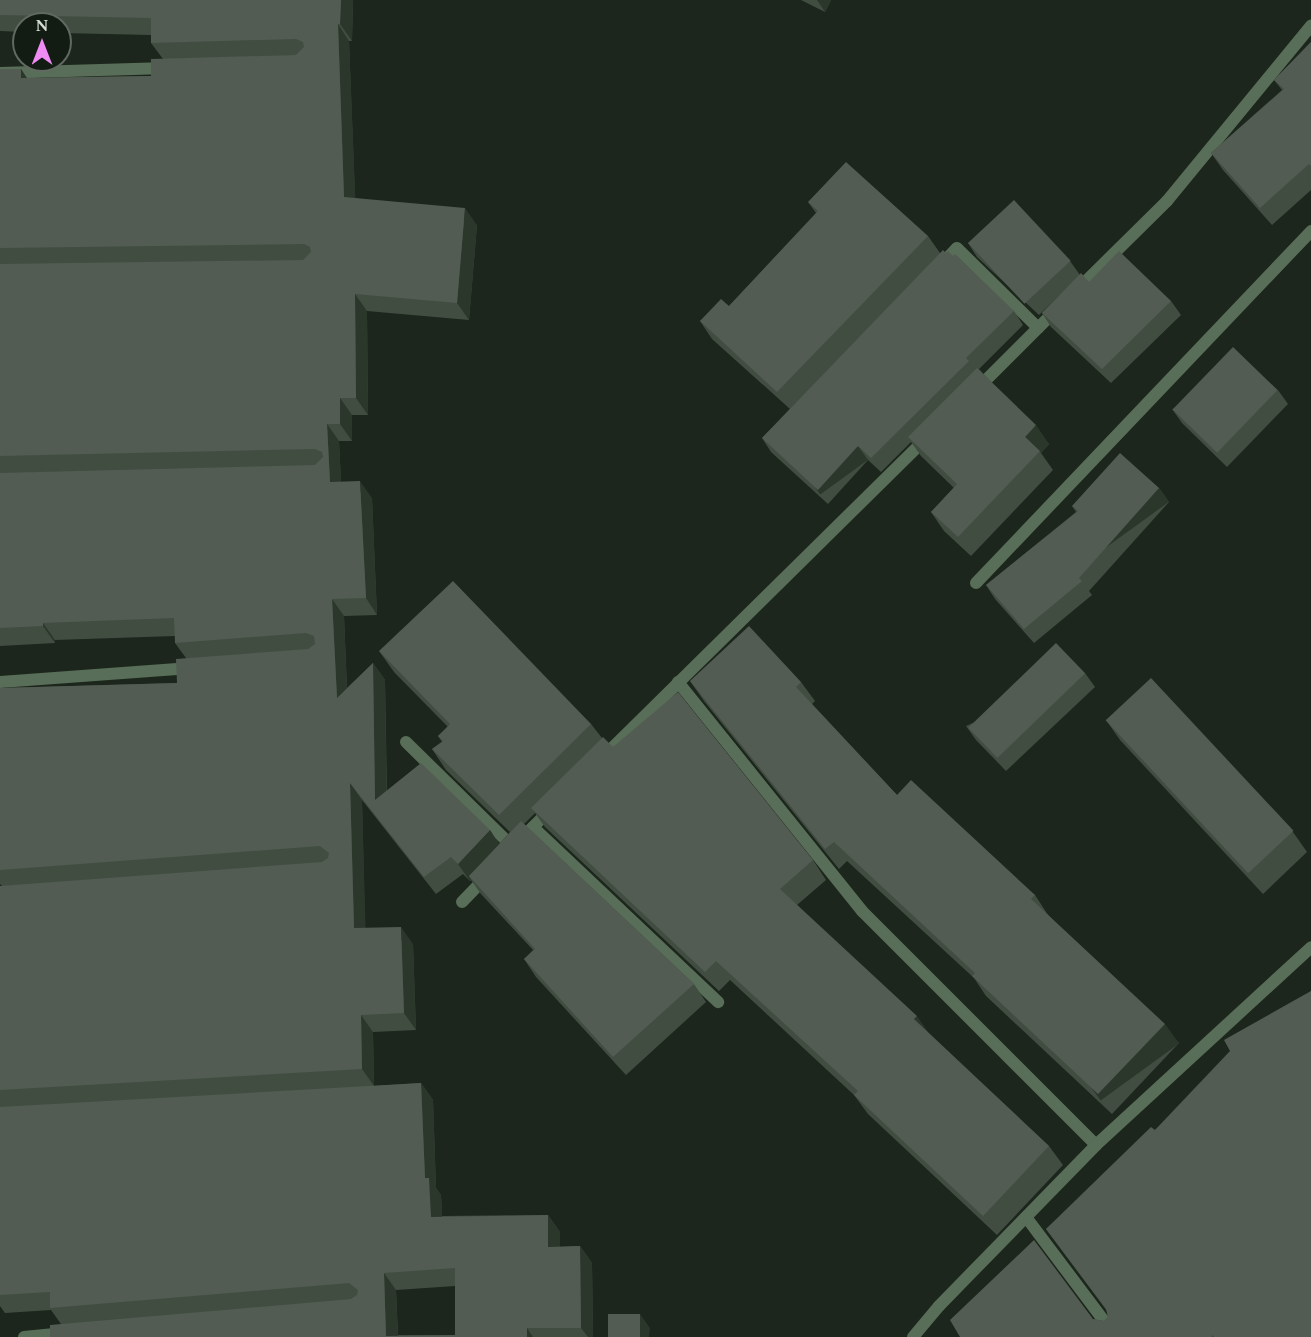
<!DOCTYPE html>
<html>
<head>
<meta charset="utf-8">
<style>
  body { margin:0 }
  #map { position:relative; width:1311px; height:1337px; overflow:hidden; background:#1c261c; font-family:Spectral,serif }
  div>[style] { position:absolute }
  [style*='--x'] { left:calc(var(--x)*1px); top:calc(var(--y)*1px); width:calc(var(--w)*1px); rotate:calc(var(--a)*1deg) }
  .minor>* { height:12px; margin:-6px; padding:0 6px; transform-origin:6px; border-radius:6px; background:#586e58 }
  .wall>* { inset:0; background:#424d42 }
  .shaded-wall>* { inset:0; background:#2c372c; transform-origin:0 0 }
  .building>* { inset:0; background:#525c52; transform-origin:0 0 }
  span { translate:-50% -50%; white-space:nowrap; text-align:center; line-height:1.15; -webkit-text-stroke:5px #131c13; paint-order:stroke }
  .north { position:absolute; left:12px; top:12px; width:60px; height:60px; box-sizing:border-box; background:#131c13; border:2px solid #616961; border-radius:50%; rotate:0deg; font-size:16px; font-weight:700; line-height:24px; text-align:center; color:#d5dcd5 }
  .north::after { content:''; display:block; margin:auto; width:21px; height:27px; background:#f08bf5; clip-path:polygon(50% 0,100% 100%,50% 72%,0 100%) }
</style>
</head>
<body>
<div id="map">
  <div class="minor">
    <i style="--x:0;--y:73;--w:167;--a:-1.7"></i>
    <i style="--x:941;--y:265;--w:23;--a:-47"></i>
    <i style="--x:957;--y:248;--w:114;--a:44.6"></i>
    <i style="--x:1077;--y:290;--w:127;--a:-44.7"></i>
    <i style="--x:1167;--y:201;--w:227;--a:-50.6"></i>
    <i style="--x:977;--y:389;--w:115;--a:-45"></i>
    <i style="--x:976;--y:583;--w:486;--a:-46.4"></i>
    <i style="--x:0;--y:682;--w:191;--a:-4.2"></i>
    <i style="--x:678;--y:682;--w:294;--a:51.2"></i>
    <i style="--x:862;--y:911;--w:331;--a:45"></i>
    <i style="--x:406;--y:742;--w:150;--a:44.5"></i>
    <i style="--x:603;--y:757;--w:453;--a:-44.6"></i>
    <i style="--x:533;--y:827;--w:255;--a:43.4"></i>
    <i style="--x:520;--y:840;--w:42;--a:-45"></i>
    <i style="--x:462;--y:902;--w:37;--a:-46"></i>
    <i style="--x:1026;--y:1217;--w:150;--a:53.1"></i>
    <i style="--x:24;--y:1337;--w:41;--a:-5.6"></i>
    <i style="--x:913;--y:1337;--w:40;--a:-50"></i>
    <i style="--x:939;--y:1306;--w:225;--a:-45.7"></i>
    <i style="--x:1096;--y:1145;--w:292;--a:-42.6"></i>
  </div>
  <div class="wall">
    <i style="clip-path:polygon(evenodd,0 0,353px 0,352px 41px,349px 41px,355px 198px,477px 225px,469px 320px,367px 311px,368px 415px,352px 415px,352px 441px,339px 441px,341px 482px,372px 498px,377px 615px,344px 616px,347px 688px,373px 663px,385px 680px,387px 791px,490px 830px,499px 844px,510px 832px,446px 770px,432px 749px,442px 742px,438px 736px,448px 727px,394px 672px,379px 651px,591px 724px,602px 738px,613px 747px,813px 860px,826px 880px,797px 905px,930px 1035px,1049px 1146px,1063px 1165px,997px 1235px,868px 1114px,854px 1095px,730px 980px,719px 991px,545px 827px,535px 813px,524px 824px,694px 984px,706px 1002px,626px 1075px,536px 977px,524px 959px,533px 950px,481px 894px,471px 880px,470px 881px,463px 874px,436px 894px,362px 800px,365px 928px,413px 944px,416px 1030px,373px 1032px,374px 1086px,421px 1083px,433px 1100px,436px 1188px,441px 1195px,442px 1216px,548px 1215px,560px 1232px,560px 1247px,580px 1246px,592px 1263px,593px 1337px,50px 1337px,61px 1324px,51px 1310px,5px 1313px,0 1306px,0 886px,2px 886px,0 884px,0 688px,177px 683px,186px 658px,175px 643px,175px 636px,55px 640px,55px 643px,0 646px,0 69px,21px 69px,27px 78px,151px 76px,163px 59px,151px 43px,151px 35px,60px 33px,60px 24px,24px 24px,24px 32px,0 31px,0 0,455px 1286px,455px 1335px,398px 1335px,396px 1290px,455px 1286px)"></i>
    <i style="clip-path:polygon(801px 0,831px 0,825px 12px)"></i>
    <i style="clip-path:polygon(1311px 42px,1311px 190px,1272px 225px,1223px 170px,1211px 153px,1282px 90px,1274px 80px)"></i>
    <i style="clip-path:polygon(808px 202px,928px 236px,940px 253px,1014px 311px,1023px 325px,979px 369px,1049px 444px,1041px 453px,1053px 470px,971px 556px,944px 531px,931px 512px,954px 488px,921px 456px,911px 442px,881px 472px,868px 460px,828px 504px,771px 452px,762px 438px,790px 409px,712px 339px,700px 321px,729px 306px,816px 213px)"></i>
    <i style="clip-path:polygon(968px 243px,1070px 261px,1080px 275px,1089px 282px,1171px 301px,1181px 315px,1111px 383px,1051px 327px,1042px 313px,1067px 288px,1039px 315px,977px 257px)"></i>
    <i style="clip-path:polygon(1278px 390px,1288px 404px,1227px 467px,1182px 423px,1172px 409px)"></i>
    <i style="clip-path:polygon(1159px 488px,1169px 502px,1089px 591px,1092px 595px,1034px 643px,995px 599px,986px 585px,1076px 512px,1072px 506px)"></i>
    <i style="clip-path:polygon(1085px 673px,1095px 687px,1006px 771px,976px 740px,966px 726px)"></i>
    <i style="clip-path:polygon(690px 681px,801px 682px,815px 701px,812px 704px,897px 795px,1035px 895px,1048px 915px,1179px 1043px,1112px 1114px,986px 996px,974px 978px,847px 861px,839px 869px,704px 701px)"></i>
    <i style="clip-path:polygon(1106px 720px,1293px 832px,1307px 852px,1263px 894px,1120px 740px)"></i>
    <i style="clip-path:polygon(1311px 991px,1311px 1337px,960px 1337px,1093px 1319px,1104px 1321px,1108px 1317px,1107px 1311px,1046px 1229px,1155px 1130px)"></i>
  </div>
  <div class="shaded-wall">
    <i style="clip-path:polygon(341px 0,353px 0,352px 41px,340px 24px)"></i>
    <i style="clip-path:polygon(817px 0,831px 0,825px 12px)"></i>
    <i style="clip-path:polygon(338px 24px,349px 41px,356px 214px,344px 197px)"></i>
    <i style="clip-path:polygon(21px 69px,32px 86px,21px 78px)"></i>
    <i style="clip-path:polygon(465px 208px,477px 225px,469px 320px,457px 303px)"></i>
    <i style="clip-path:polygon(355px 294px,367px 311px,368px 415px,356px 398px)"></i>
    <i style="clip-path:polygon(340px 398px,352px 415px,352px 441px,340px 424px)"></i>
    <i style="clip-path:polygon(327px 424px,339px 441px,342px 499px,330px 482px)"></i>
    <i style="clip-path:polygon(1036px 425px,1049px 444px,1041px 453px,1025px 437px)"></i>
    <i style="left:858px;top:446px;width:17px;height:59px;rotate:54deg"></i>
    <i style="clip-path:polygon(360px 481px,372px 498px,377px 615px,366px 598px)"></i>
    <i style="left:1159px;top:488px;width:17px;height:120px;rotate:54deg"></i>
    <i style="clip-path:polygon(332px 599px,344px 616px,348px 715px,337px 698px)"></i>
    <i style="clip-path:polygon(43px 623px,55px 640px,55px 643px,43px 626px)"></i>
    <i style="clip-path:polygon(373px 663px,385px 680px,387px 817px,375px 800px)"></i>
    <i style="clip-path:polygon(350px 783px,362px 800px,366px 945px,354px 928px)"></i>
    <i style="clip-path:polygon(490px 830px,501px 847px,469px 876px,471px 880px,470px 881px,458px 864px)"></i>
    <i style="clip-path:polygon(401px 927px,413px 944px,416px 1030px,404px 1013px)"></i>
    <i style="clip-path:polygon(361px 1015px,373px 1032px,374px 1086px,362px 1069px)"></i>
    <i style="clip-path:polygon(917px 1016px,930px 1035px,914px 1019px)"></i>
    <i style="left:1165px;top:1024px;width:24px;height:97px;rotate:54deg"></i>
    <i style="clip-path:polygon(421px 1083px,433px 1100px,436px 1188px,441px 1195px,443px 1234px,431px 1217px,425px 1178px)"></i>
    <i style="clip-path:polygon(548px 1215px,560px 1232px,560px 1264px,548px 1247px)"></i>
    <i style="clip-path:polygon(580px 1246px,592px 1263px,593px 1337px,588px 1337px,581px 1328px)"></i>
    <i style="clip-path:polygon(384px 1273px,396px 1290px,398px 1337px,386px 1336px)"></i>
    <i style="clip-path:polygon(640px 1314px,650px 1328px,649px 1337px,639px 1337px)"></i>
    <i style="clip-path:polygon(527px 1328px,533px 1337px,527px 1337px)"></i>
  </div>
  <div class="building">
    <i style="clip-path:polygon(0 0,341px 0,340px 24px,338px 24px,344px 197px,465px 208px,457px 303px,355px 294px,356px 398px,340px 398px,340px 424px,327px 424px,330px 482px,360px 481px,366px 598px,332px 599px,337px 698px,373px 663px,375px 800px,421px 763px,490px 830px,458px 864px,451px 857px,424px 877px,350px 783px,354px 928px,401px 927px,404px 1013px,361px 1015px,362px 1069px,0 1090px,0 886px,322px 862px,328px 858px,329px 853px,320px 846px,0 870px,0 688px,177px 683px,176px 659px,308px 649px,315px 644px,314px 636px,306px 633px,175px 643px,174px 618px,43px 623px,43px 626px,0 628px,0 473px,315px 465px,323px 457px,322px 452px,315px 449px,0 456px,0 264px,303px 260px,311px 252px,310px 247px,304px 244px,0 248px,0 69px,21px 69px,21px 78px,151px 76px,151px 59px,296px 55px,304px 47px,303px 42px,296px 39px,151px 43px,151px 18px,0 15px)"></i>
    <i style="clip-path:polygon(1311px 42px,1311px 166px,1309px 164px,1260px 208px,1211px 153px,1284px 89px,1274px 80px)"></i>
    <i style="clip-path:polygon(846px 162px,928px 236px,777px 392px,700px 321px,721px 299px,729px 306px,818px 211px,808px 202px)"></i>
    <i style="left:1014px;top:200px;width:83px;height:63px;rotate:47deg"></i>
    <i style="clip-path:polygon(943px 250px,946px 253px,948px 251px,953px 256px,955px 254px,1014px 311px,966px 358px,969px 361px,871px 458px,858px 446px,818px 490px,762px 438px)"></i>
    <i style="clip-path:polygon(1119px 251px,1171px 301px,1102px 369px,1042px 313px,1081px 273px,1089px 282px)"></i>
    <i style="left:1233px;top:347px;width:62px;height:87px;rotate:44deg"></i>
    <i style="clip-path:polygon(977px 368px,1036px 425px,1025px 437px,1040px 451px,958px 537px,931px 512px,957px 484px,908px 437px)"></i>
    <i style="clip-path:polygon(1120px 453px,1159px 488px,1079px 578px,1082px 581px,1024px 629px,986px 585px,1078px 511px,1072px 506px)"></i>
    <i style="clip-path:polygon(453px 581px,591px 724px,499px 815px,432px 749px,443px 741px,438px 736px,450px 724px,379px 651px)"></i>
    <i style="clip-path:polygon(749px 626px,801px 682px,796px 687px,897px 795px,911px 780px,1035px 895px,1031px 899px,1165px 1024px,1098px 1094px,972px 976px,975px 973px,834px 842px,825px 849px,690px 681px)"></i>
    <i style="left:1056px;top:643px;width:42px;height:122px;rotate:46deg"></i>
    <i style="left:1151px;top:678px;width:209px;height:62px;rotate:47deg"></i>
    <i style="clip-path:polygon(678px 692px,813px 860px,780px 889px,917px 1016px,914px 1019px,1049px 1146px,983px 1216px,854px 1095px,858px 1091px,716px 961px,705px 972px,531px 808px,603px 737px,613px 747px)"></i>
    <i style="clip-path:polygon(521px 821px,694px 984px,613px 1057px,524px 959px,535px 949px,469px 876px)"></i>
    <i style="clip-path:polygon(1311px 991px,1311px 1337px,1214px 1337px,1213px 1335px,1211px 1337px,960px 1337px,950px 1320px,1034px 1240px,1093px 1319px,1104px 1321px,1108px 1317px,1106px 1309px,1046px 1229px,1151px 1127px,1155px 1130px,1230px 1051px,1224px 1040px)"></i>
    <i style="clip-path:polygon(evenodd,421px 1083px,425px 1178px,429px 1178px,431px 1217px,548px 1215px,548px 1247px,580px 1246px,581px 1328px,527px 1328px,527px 1337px,50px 1337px,50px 1325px,351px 1299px,357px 1295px,358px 1290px,349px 1283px,50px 1308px,50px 1292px,0 1295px,0 1107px,421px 1083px,455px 1268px,455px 1335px,386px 1336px,384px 1273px,455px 1268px)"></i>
    <i style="left:608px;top:1314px;width:32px;height:23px"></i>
  </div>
  <div class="north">N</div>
</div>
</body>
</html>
